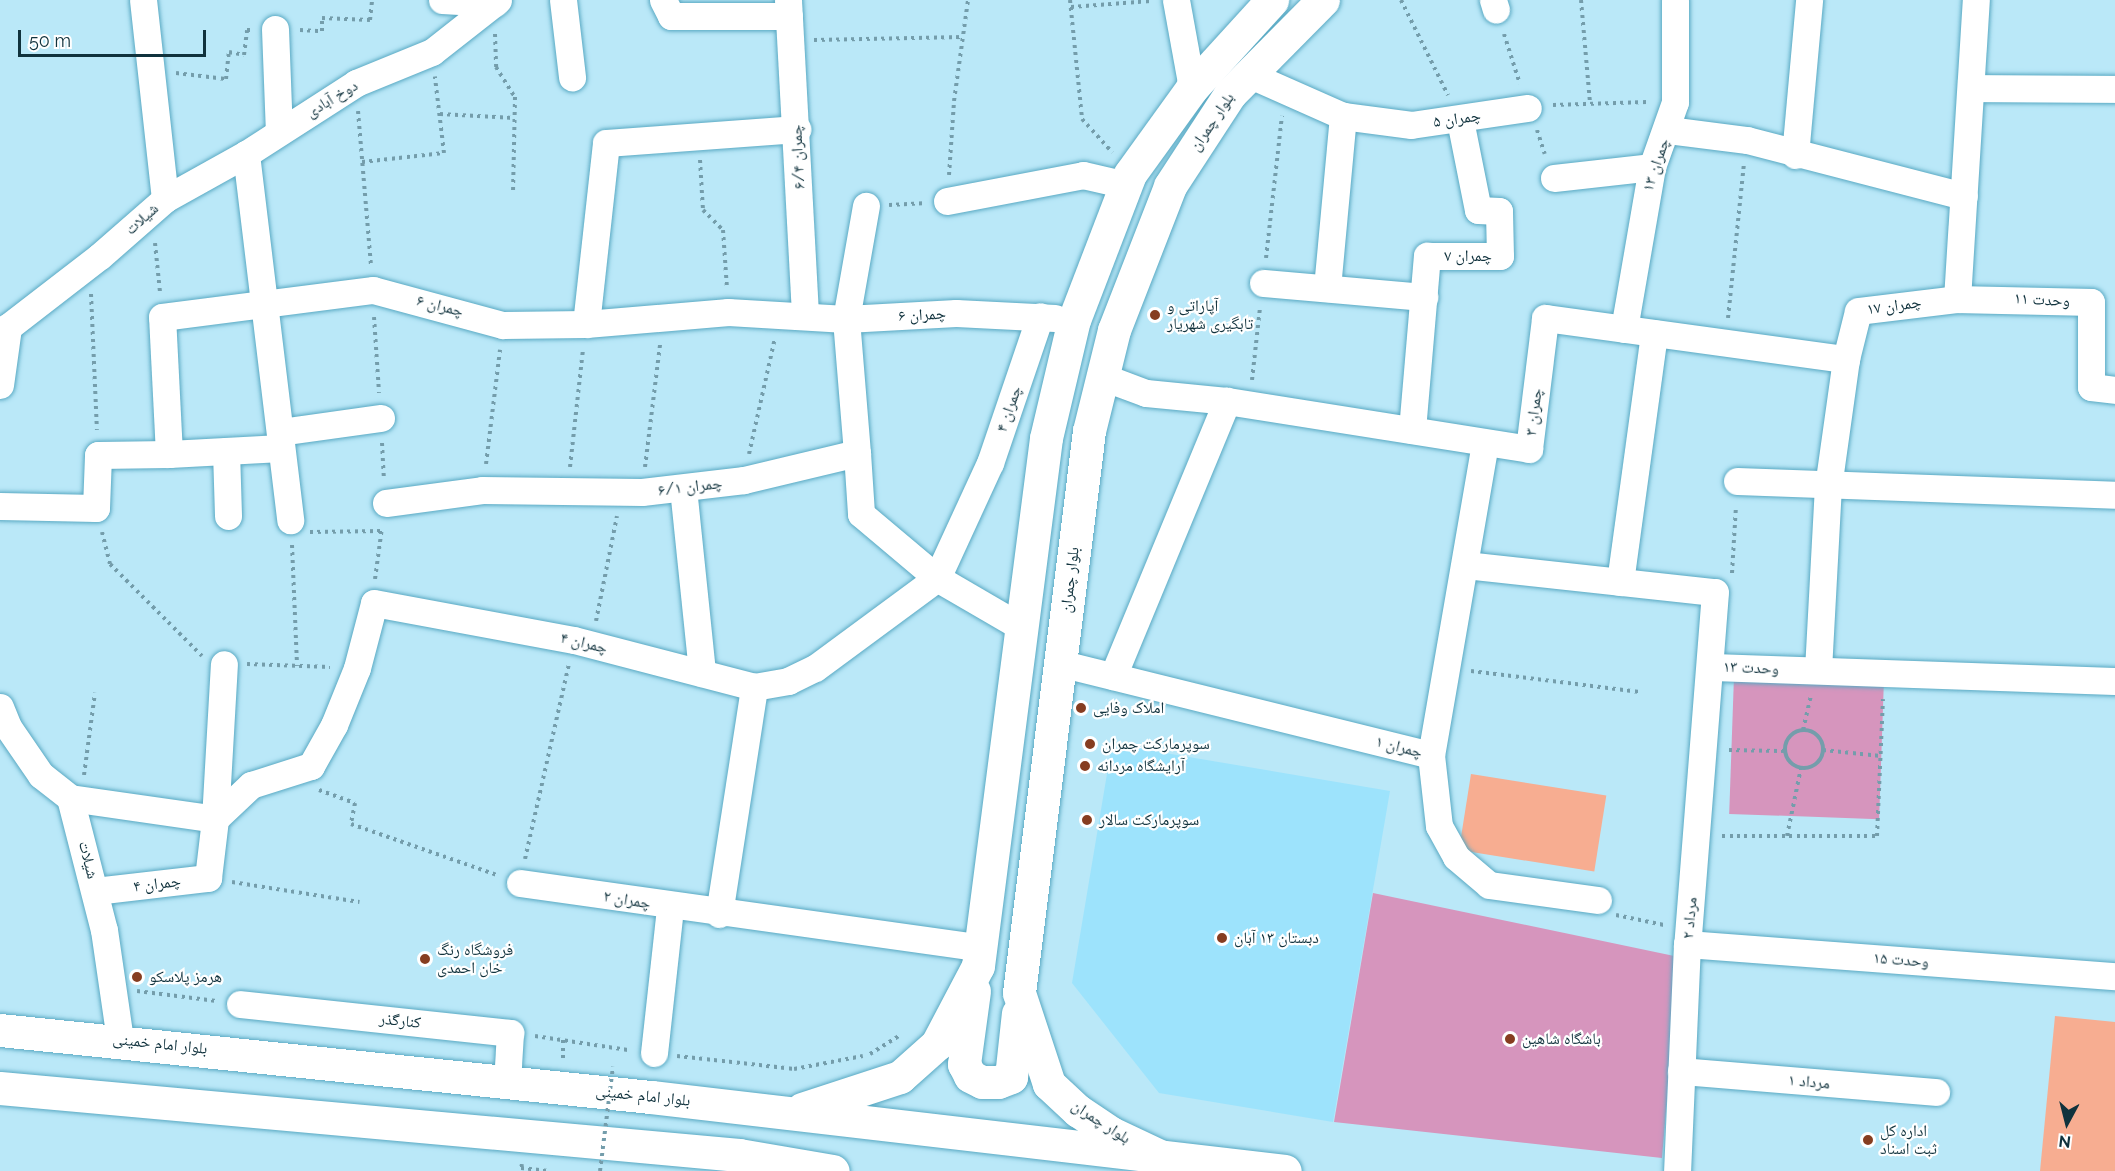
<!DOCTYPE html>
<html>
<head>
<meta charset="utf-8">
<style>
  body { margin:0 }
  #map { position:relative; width:2115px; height:1171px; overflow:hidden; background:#bae8f8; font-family:Raleway,"Noto Naskh Arabic",sans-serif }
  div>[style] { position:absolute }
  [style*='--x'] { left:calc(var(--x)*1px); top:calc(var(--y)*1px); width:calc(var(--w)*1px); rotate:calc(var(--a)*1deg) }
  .built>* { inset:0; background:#9de3fc }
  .green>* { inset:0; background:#d695bd; transform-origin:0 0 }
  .building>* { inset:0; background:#f7ad91; transform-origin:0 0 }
  .path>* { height:4px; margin-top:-2px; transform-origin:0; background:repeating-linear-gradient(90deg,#749dab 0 3px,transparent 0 7.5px) }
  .path>.ring { margin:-2px; padding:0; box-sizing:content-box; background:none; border:4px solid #749dab; border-radius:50% }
  .roads { filter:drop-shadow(0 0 2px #59a9c3) drop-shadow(0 0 2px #59a9c3) }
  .minor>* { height:27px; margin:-13.5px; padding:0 13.5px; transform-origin:13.5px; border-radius:13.5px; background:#fff }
  .major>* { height:33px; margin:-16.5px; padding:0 16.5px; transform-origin:16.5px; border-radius:16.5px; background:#fff }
  .path-bridge>* { height:4px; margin-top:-2px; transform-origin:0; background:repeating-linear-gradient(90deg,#749dab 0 3px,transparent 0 7.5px) }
  .dots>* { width:16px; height:16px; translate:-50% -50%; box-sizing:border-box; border:3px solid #fff; border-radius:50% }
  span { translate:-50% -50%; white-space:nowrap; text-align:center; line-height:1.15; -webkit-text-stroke:4.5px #fff; paint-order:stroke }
  .street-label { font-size:16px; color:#10323d }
  .poi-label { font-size:16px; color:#10323d }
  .left { translate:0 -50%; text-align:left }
  .north { position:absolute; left:2037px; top:1093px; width:60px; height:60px; -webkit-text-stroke:4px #fff; paint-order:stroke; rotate:187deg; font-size:16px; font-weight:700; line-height:24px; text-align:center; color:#10323d }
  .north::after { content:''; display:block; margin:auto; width:21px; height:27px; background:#10323d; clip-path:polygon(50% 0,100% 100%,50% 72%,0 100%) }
  .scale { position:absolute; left:18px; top:30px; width:188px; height:27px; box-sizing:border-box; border:3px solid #10323d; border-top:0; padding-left:8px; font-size:18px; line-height:21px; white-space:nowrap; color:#10323d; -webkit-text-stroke:4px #fff; paint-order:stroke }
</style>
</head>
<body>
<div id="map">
  <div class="built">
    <i style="clip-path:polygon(1112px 744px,1390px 791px,1333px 1122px,1159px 1093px,1072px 983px)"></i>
  </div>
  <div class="green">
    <i style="left:1734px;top:676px;width:150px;height:138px;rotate:2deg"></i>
    <i style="clip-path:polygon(1373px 893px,1679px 957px,1662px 1158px,1334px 1122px)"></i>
  </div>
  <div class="building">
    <i style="left:1471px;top:774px;width:137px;height:77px;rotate:9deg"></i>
    <i style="clip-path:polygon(2055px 1016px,2115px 1022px,2115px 1171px,2040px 1171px)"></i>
  </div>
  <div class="path">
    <i style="--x:1070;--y:0;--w:120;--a:84.2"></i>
    <i style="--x:1082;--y:119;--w:45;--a:47.7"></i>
    <i style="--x:1401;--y:0;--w:106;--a:63.7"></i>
    <i style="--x:1581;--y:0;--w:102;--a:85"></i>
    <i style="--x:1071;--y:7;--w:80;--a:-4.3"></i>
    <i style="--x:300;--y:30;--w:22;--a:3"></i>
    <i style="--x:322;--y:31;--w:13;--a:-90"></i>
    <i style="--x:322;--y:18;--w:48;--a:2.4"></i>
    <i style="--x:370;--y:20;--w:20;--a:-84"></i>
    <i style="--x:495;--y:34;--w:33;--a:88"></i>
    <i style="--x:496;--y:67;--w:36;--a:58"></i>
    <i style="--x:515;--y:97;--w:97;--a:91.2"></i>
    <i style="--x:1504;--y:34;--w:52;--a:72.3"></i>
    <i style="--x:814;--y:40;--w:149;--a:-1.2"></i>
    <i style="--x:176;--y:73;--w:50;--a:6.8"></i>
    <i style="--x:226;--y:79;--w:27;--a:-84"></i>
    <i style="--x:229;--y:52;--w:15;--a:11"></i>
    <i style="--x:244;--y:55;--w:25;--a:-83"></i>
    <i style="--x:247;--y:30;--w:3;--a:0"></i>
    <i style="--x:1553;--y:105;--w:94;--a:-1.8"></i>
    <i style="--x:358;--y:111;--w:155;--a:85.2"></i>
    <i style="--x:440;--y:114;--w:74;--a:3.1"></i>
    <i style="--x:1537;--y:130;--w:25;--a:72"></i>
    <i style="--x:700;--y:160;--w:50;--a:86.6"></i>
    <i style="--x:703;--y:210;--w:28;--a:45"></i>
    <i style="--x:723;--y:230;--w:58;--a:86.1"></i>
    <i style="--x:362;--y:162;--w:82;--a:-6.3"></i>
    <i style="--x:444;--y:153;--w:77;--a:-96.8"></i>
    <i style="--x:949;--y:175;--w:74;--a:-86.1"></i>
    <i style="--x:954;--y:101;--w:102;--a:-82.1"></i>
    <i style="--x:889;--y:205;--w:34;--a:-3"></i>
    <i style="--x:155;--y:243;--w:49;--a:84.2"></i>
    <i style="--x:1266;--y:258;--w:143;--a:-83.6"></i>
    <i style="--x:91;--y:294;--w:136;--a:87.5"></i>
    <i style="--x:374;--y:317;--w:76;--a:86.2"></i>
    <i style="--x:1728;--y:318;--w:155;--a:-84.1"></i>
    <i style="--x:1252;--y:380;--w:73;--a:-83.7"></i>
    <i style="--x:382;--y:443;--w:34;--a:87"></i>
    <i style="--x:749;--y:454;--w:119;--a:-77.4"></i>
    <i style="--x:486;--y:464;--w:115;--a:-83"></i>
    <i style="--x:570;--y:467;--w:119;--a:-83.7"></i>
    <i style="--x:645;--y:467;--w:124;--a:-83"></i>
    <i style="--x:102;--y:532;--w:33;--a:76"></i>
    <i style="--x:110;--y:564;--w:130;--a:45"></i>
    <i style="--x:310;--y:532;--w:72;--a:-0.8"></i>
    <i style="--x:292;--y:545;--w:121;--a:87.6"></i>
    <i style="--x:1732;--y:573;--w:67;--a:-86.6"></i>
    <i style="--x:375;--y:579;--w:52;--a:-82.3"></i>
    <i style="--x:596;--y:621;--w:107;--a:-78.7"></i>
    <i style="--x:247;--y:664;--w:83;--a:2.1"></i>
    <i style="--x:1471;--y:671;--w:170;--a:7.1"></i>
    <i style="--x:1803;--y:730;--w:35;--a:-77"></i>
    <i class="ring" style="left:1785px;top:730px;width:34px;height:34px"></i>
    <i style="--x:1729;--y:750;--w:56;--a:1"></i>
    <i style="--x:1823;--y:750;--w:58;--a:5.9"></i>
    <i style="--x:84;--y:775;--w:83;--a:-82.4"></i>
    <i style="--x:319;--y:790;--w:38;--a:20"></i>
    <i style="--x:355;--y:803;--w:21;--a:101"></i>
    <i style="--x:351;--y:824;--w:155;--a:19.3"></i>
    <i style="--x:1722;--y:836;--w:155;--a:0"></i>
    <i style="--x:1877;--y:836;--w:137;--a:-87.5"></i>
    <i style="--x:1787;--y:836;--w:69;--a:-78.4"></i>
    <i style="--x:525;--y:859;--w:200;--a:-77.3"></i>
    <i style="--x:232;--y:882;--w:129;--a:8.9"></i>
    <i style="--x:1616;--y:915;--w:49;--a:11.8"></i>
    <i style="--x:137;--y:991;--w:80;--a:7.2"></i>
    <i style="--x:535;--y:1036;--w:94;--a:8.6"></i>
    <i style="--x:563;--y:1040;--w:20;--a:90"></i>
    <i style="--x:870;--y:1054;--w:34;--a:-32"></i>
    <i style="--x:677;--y:1056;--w:118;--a:6.3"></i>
    <i style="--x:794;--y:1069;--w:70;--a:-10.7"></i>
    <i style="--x:522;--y:1164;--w:4;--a:104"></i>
    <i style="--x:521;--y:1168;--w:28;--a:6"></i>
  </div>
  <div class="roads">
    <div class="minor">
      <i style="--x:442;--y:0;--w:53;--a:3.2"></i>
      <i style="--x:563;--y:0;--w:78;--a:83.3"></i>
      <i style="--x:663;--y:0;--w:18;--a:63"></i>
      <i style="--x:671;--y:16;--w:118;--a:0"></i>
      <i style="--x:788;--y:0;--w:315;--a:86.9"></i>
      <i style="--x:1176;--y:0;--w:89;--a:79.7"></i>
      <i style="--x:1493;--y:0;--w:10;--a:73"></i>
      <i style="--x:275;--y:29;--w:102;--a:87.8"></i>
      <i style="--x:1248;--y:74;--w:104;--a:23.9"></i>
      <i style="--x:1343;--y:116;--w:69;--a:7.5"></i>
      <i style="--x:1411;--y:125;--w:118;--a:-8.3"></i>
      <i style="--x:1972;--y:88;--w:143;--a:0.4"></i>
      <i style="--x:1668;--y:130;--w:80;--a:7.2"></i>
      <i style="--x:1747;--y:140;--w:224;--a:14.5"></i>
      <i style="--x:246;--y:154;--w:369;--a:83.1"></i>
      <i style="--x:1795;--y:155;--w:156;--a:-84.8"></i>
      <i style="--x:1554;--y:178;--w:99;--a:-6.4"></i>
      <i style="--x:165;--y:199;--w:93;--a:-29.1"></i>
      <i style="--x:246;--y:154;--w:131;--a:-32.8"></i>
      <i style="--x:356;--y:83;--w:82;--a:-22.2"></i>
      <i style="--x:432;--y:52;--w:84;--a:-38.2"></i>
      <i style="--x:947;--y:201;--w:138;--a:-10.8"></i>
      <i style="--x:1083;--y:175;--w:44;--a:13.1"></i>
      <i style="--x:1263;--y:283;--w:162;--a:5"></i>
      <i style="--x:1327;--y:288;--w:173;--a:-84.7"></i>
      <i style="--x:1957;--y:299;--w:134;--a:1.3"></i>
      <i style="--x:2091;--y:302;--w:85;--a:90"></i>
      <i style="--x:2091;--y:387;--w:24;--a:7"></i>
      <i style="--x:586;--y:324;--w:182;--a:-83.7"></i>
      <i style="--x:606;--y:143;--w:192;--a:-4.2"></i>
      <i style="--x:1624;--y:329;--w:164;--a:-80.2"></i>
      <i style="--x:1652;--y:167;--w:69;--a:-70.5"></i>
      <i style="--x:1675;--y:102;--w:102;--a:-90"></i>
      <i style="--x:1103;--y:377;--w:46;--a:20.4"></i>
      <i style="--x:1146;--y:393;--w:81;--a:5.6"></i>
      <i style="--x:1227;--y:401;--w:306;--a:9"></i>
      <i style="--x:1529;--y:449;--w:132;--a:-83"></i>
      <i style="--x:1545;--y:318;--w:304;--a:7.8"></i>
      <i style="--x:0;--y:385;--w:59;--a:-82.1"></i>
      <i style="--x:8;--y:327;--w:116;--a:-37.7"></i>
      <i style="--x:100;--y:256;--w:86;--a:-41.2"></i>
      <i style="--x:165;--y:199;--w:200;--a:-96.3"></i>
      <i style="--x:1412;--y:430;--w:175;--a:-85.1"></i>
      <i style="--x:1427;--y:256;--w:73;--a:0"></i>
      <i style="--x:1500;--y:256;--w:45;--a:-91.3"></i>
      <i style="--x:1499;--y:211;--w:21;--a:-177"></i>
      <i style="--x:1478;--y:210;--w:92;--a:-101.3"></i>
      <i style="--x:280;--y:432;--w:102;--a:-7.9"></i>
      <i style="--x:1485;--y:443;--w:317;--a:99.8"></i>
      <i style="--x:1431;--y:755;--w:71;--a:83.6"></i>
      <i style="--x:1439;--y:826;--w:35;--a:61"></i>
      <i style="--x:1456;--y:857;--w:43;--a:40.3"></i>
      <i style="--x:1489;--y:885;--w:110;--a:7.8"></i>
      <i style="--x:226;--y:451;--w:65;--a:88.2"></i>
      <i style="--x:857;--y:453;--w:61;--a:86.2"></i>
      <i style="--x:861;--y:514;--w:99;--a:40.1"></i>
      <i style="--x:937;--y:578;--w:99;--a:30.2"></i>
      <i style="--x:169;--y:454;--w:112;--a:-3.1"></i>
      <i style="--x:1737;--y:481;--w:378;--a:2.1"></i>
      <i style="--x:683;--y:488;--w:186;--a:84.1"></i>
      <i style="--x:386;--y:503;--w:97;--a:-7.7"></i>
      <i style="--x:482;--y:490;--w:160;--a:0.7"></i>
      <i style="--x:642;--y:492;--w:103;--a:-6.7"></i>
      <i style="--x:744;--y:480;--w:116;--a:-13.4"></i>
      <i style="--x:857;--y:453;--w:134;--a:-94.7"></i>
      <i style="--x:846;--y:319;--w:115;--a:-80"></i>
      <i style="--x:0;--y:506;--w:96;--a:1.2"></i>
      <i style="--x:96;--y:508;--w:53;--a:-87.8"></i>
      <i style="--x:98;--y:455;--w:71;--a:-0.8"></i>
      <i style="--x:169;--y:454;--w:137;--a:-92.9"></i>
      <i style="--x:162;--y:317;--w:213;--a:-7.3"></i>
      <i style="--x:373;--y:290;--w:135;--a:15.1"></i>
      <i style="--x:503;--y:325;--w:83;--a:-0.7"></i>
      <i style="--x:586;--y:324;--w:143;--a:-4.8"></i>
      <i style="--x:728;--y:312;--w:118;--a:3.4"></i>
      <i style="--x:846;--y:319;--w:110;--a:-3.1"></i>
      <i style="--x:956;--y:313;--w:99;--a:2.9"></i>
      <i style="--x:1465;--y:565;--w:251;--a:6.2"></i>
      <i style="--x:1715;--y:592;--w:353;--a:94.5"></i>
      <i style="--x:1687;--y:944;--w:227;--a:92.5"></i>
      <i style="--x:1620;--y:582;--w:251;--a:-82.2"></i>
      <i style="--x:1059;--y:663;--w:383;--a:13.9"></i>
      <i style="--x:1712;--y:667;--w:403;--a:2"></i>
      <i style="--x:1818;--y:670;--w:183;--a:-86.9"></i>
      <i style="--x:1828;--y:487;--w:129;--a:-82"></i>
      <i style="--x:1846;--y:359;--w:49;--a:-76"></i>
      <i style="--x:1858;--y:311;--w:100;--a:-6.9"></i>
      <i style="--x:1957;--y:299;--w:300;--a:-86.4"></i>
      <i style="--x:1113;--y:676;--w:298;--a:-67.5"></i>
      <i style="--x:0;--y:707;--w:22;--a:68"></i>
      <i style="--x:8;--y:727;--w:58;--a:55.5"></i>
      <i style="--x:41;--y:775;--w:37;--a:38"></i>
      <i style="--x:70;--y:798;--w:136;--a:75.6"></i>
      <i style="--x:104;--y:930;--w:111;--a:81.7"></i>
      <i style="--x:70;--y:798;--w:147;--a:8.2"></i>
      <i style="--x:215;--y:819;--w:155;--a:-86.7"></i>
      <i style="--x:520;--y:883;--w:466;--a:8"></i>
      <i style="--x:95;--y:891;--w:114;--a:-6.6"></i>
      <i style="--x:208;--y:878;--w:59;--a:-83.2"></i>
      <i style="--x:215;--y:819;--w:50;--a:-43.4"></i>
      <i style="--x:251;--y:785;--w:63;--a:-17.6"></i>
      <i style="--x:311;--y:766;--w:47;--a:-60.7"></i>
      <i style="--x:334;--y:725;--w:61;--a:-68"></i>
      <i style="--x:357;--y:668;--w:67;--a:-75.3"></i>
      <i style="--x:374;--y:603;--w:203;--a:10.5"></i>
      <i style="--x:574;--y:640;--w:186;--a:14.6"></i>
      <i style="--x:754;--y:687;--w:35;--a:-10"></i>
      <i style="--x:788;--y:681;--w:30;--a:-26"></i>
      <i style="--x:815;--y:668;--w:152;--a:-36.4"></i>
      <i style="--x:937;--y:578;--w:127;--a:-65.3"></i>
      <i style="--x:990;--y:463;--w:155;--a:-71.2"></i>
      <i style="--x:719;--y:914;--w:230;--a:-81.2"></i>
      <i style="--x:1687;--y:944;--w:429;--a:4.3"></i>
      <i style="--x:240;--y:1004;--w:272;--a:6.1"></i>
      <i style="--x:510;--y:1033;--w:49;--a:93.5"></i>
      <i style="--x:654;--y:1053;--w:147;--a:-83.7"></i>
      <i style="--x:1681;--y:1071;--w:256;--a:4.7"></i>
    </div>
    <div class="major">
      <i style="--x:974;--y:991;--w:74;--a:97.8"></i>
      <i style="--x:964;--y:1064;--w:13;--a:63"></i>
      <i style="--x:970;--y:1076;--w:13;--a:27"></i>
      <i style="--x:982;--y:1082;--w:16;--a:0"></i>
      <i style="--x:998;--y:1082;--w:14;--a:-21"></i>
      <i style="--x:1011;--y:1077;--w:64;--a:-83.8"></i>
      <i style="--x:0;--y:1030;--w:654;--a:5.88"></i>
      <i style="--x:651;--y:1097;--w:638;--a:6.66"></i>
      <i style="--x:0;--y:1088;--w:742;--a:5.18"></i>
      <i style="--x:739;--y:1155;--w:95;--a:9.7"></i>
      <i style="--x:802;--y:1109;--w:103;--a:-18.1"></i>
      <i style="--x:900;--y:1077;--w:50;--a:-41.7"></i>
      <i style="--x:937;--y:1044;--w:88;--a:-62.3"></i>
      <i style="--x:978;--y:966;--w:532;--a:-82.66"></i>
      <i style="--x:1046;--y:438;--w:121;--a:-76.7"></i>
      <i style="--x:1074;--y:320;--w:156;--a:-69"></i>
      <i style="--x:1130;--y:174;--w:106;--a:-54.2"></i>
      <i style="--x:1192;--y:88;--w:119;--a:-47.7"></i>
      <i style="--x:1166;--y:1159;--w:61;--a:-154.7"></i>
      <i style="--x:1111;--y:1133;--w:40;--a:-146"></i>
      <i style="--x:1078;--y:1111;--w:40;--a:-137"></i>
      <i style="--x:1049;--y:1084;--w:96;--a:-108.2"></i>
      <i style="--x:1019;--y:993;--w:566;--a:-82.9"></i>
      <i style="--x:1089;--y:431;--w:104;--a:-76.1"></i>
      <i style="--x:1114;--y:330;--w:155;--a:-68.7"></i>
      <i style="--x:1170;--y:186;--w:110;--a:-56.9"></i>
      <i style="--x:1230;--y:94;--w:132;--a:-45.3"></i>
    </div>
  </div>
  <div class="path-bridge">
    <i style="--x:600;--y:1171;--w:105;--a:-82.9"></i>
  </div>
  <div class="dots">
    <i style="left:1155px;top:315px;background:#863d20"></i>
    <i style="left:1081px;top:708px;background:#863d20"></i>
    <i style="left:1090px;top:744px;background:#863d20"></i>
    <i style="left:1085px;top:766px;background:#863d20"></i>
    <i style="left:1087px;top:820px;background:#863d20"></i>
    <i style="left:1222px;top:938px;background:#863d20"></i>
    <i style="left:425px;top:959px;background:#863d20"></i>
    <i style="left:137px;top:977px;background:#863d20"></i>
    <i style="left:1510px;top:1039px;background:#863d20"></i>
    <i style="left:1868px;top:1140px;background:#863d20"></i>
  </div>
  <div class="street-label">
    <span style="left:332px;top:99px;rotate:-31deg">دوخ آبادی</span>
    <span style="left:1457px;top:119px;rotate:-8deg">چمران ۵</span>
    <span style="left:1212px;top:122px;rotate:-56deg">بلوار چمران</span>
    <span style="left:798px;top:157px;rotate:-93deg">چمران ۶/۴</span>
    <span style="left:1656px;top:165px;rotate:-72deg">چمران ۱۳</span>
    <span style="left:142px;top:219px;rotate:-42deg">شیلات</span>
    <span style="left:1468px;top:256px">چمران ۷</span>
    <span style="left:2042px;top:300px;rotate:3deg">وحدت ۱۱</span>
    <span style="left:440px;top:306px;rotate:14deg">چمران ۶</span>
    <span style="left:1894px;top:306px;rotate:-8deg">چمران ۱۷</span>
    <span style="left:922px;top:315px;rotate:-3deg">چمران ۶</span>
    <span style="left:1009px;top:409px;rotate:-71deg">چمران ۴</span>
    <span style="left:1534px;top:412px;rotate:-83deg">چمران ۳</span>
    <span style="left:690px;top:487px;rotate:-7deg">چمران ۶/۱</span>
    <span style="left:1070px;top:580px;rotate:-83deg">بلوار چمران</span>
    <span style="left:584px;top:643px;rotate:13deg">چمران ۴</span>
    <span style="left:1751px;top:668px;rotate:2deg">وحدت ۱۳</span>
    <span style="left:1399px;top:747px;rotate:14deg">چمران ۱</span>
    <span style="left:88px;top:860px;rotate:76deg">شیلات</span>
    <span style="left:157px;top:884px;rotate:-7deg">چمران ۴</span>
    <span style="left:627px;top:900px;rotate:9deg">چمران ۲</span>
    <span style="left:1690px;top:918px;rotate:-85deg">مرداد ۲</span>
    <span style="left:1901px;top:960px;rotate:4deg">وحدت ۱۵</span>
    <span style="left:400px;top:1021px;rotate:6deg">کنارگذر</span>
    <span style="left:160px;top:1044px;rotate:6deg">بلوار امام خمینی</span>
    <span style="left:1809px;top:1082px;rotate:5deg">مرداد ۱</span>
    <span style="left:643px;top:1096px;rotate:6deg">بلوار امام خمینی</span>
    <span style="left:1101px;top:1122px;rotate:33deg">بلوار چمران</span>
  </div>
  <div class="poi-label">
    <span class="left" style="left:1167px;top:315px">آپاراتی و<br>تابگیری شهریار</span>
    <span class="left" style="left:1093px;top:708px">املاک وفایی</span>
    <span class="left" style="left:1102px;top:744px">سوپرمارکت چمران</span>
    <span class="left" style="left:1097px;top:766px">آرایشگاه مردانه</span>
    <span class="left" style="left:1099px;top:820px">سوپرمارکت سالار</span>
    <span class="left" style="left:1234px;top:938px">دبستان ۱۳ آبان</span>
    <span class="left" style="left:437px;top:959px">فروشگاه رنگ<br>خان احمدی</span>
    <span class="left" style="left:149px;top:977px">هرمز پلاسکو</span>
    <span class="left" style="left:1522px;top:1039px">باشگاه شاهین</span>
    <span class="left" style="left:1880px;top:1140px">اداره کل<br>ثبت اسناد</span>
  </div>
  <div class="north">N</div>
  <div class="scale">50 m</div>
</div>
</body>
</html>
